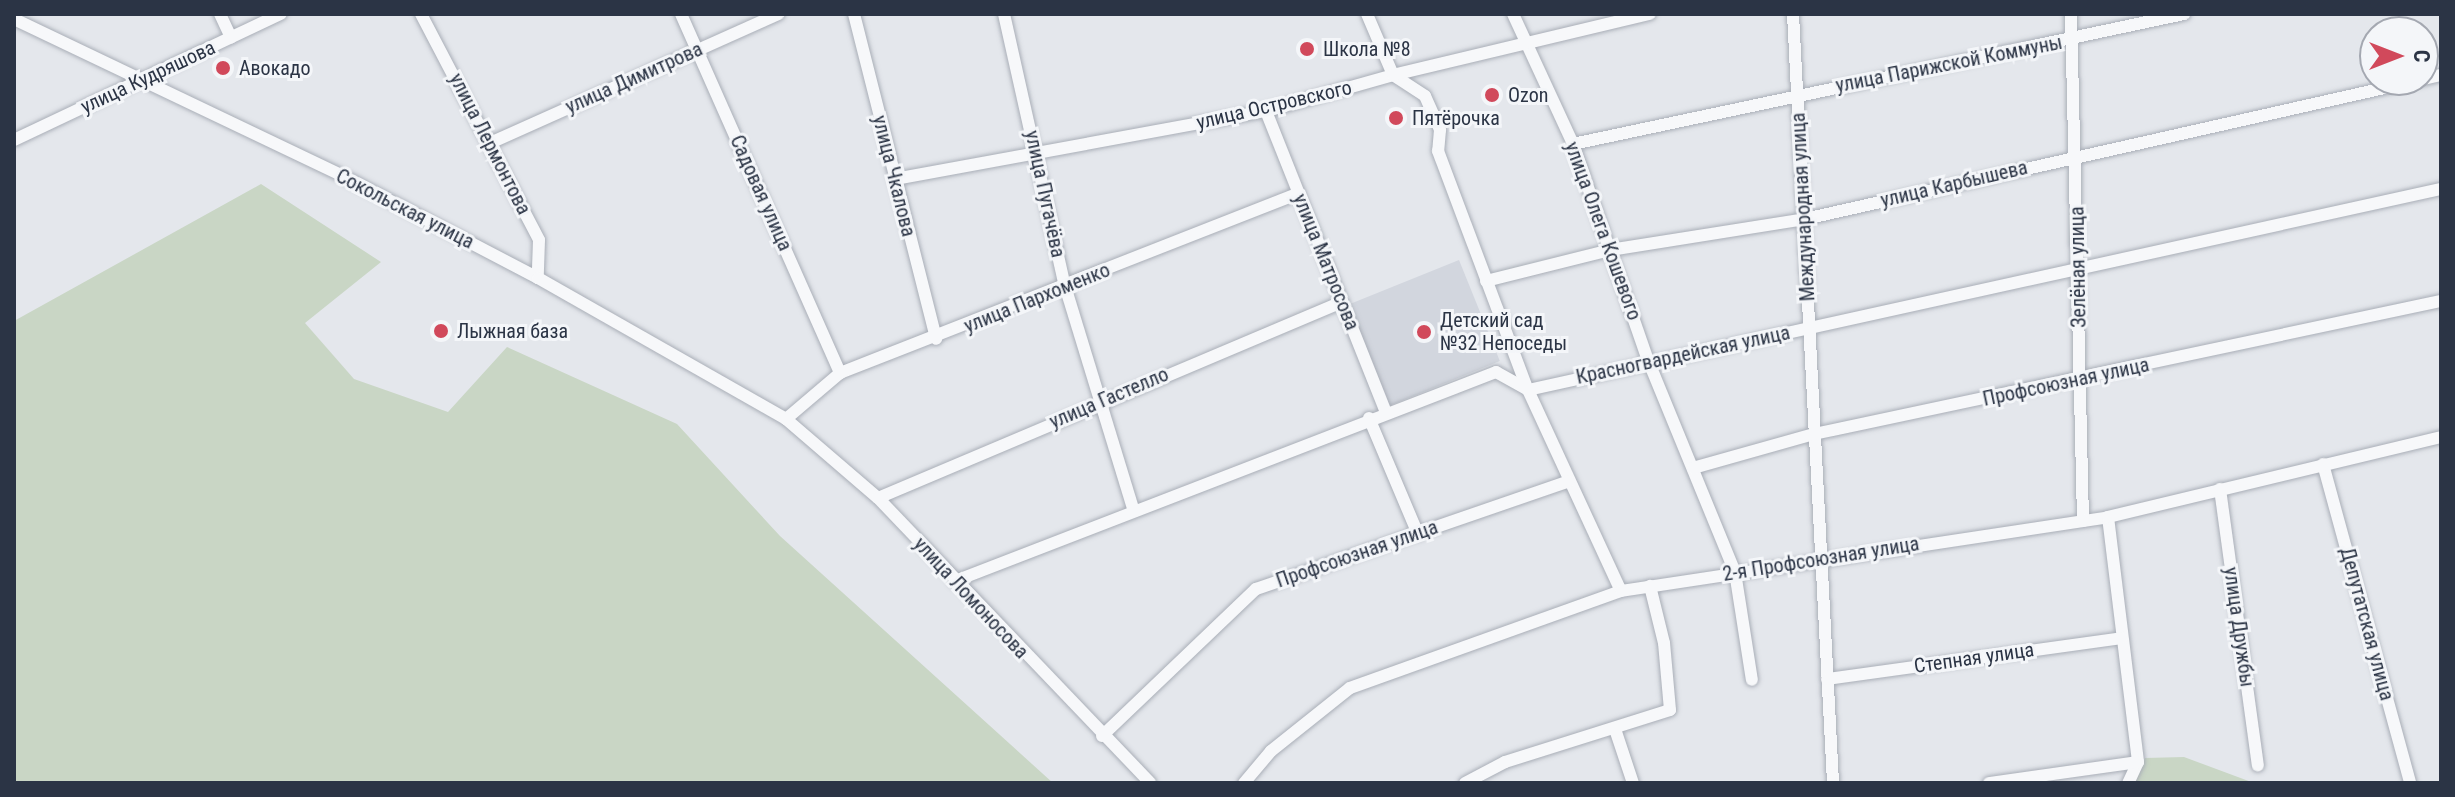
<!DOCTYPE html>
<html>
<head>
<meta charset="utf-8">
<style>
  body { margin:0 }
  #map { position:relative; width:2455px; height:797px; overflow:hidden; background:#e4e7ec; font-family:"Roboto Condensed",sans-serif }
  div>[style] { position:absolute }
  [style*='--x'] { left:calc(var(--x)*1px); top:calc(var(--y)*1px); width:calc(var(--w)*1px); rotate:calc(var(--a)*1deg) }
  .built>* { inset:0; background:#d2d6de; transform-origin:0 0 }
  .green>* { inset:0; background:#c9d6c5 }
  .roads { filter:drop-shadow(0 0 2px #a9aeb7) drop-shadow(0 0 2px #a9aeb7) }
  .minor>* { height:12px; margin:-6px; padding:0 6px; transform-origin:6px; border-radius:6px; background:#f7f8fa }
  .dots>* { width:22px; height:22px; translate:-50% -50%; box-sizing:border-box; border:4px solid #f4f6f9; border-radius:50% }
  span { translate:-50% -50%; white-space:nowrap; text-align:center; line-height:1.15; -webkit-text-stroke:6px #f4f6f9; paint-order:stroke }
  .poi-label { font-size:20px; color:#2b3445 }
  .left { translate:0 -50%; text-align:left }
  .street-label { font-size:20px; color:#2b3445 }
  .frame { position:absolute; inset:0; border:16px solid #2b3445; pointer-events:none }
  .north { position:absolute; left:2359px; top:16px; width:80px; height:80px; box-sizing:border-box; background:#f4f6f9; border:2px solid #a4a8b1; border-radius:50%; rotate:90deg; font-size:22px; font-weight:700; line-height:32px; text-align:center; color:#2b3445 }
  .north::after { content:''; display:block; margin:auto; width:28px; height:36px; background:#d1495b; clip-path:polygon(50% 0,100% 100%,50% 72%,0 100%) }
</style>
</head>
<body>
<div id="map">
  <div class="built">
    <i style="left:1459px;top:260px;width:109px;height:119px;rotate:68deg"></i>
  </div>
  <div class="green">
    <i style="clip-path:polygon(261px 184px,381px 262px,305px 323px,354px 379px,448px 412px,507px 347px,677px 424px,780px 536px,1053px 783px,14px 783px,14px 321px)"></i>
    <i style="clip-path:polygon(2184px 757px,2254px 783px,2133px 783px,2145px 758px)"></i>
  </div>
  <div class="roads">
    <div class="minor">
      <i style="--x:220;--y:14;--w:26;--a:65"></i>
      <i style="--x:421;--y:14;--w:255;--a:62.4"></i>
      <i style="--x:539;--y:240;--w:38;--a:92"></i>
      <i style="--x:681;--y:14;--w:393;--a:66.1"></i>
      <i style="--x:854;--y:14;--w:335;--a:75.8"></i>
      <i style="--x:1004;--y:14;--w:279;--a:77.4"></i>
      <i style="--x:1065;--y:286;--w:233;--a:73"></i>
      <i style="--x:1367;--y:14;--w:66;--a:66.9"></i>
      <i style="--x:1393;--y:75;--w:38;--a:33"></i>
      <i style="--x:1425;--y:96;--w:37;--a:66"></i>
      <i style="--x:1440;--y:130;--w:21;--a:95"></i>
      <i style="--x:1438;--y:151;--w:255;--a:69.4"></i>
      <i style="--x:1528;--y:390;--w:221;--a:65.2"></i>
      <i style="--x:1513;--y:14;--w:143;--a:65.2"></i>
      <i style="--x:1573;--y:144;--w:229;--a:70.9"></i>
      <i style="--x:1648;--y:360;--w:229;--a:67.7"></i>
      <i style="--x:1735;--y:572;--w:109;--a:81.1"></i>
      <i style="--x:1793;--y:14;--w:770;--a:87.02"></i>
      <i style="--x:2071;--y:14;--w:507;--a:88.64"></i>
      <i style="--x:14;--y:19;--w:362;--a:25.5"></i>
      <i style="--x:341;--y:175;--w:222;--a:27.6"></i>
      <i style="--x:538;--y:278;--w:285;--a:29.6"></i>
      <i style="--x:786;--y:419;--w:121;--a:40.7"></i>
      <i style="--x:878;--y:498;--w:394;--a:46.3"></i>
      <i style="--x:2423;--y:79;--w:18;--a:-13"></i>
      <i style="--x:1266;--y:111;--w:324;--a:68.3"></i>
      <i style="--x:14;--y:140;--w:295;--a:-25.3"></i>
      <i style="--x:490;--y:143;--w:316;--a:-24.1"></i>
      <i style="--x:1573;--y:144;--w:625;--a:-12.01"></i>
      <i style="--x:895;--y:179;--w:377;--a:-10.4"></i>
      <i style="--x:1266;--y:111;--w:132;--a:-15.8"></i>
      <i style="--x:1393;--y:75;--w:264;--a:-13.4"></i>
      <i style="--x:1486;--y:281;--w:128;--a:-14"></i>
      <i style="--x:1610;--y:250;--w:197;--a:-9"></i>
      <i style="--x:1805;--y:219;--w:631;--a:-12.74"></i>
      <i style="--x:1369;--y:418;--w:126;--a:67.1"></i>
      <i style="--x:786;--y:419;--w:71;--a:-40.4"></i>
      <i style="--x:840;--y:373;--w:493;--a:-21.4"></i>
      <i style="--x:2323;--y:464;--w:331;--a:74.7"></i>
      <i style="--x:1693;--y:468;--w:126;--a:-15.7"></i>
      <i style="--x:1814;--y:434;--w:641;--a:-11.98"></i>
      <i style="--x:2220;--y:489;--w:279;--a:82.2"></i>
      <i style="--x:878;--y:498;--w:504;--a:-22.9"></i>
      <i style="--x:2108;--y:517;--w:247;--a:83"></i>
      <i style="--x:2138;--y:762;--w:23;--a:115"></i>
      <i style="--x:955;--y:581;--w:580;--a:-21.12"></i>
      <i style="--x:1496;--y:372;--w:37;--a:29"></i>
      <i style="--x:1528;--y:390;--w:935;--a:-12.42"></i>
      <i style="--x:1827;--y:679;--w:297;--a:-7.9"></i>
      <i style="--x:1615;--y:729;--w:57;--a:71.6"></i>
      <i style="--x:1102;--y:736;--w:213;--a:-43.7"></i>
      <i style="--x:1256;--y:589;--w:331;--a:-19"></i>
      <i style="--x:1244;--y:783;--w:42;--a:-49.8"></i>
      <i style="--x:1271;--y:751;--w:101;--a:-38.6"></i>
      <i style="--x:1350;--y:688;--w:288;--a:-19.7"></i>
      <i style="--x:1621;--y:591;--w:493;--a:-8.6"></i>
      <i style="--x:2108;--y:517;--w:342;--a:-13.5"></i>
      <i style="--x:1465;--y:783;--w:45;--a:-27.7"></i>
      <i style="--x:1505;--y:762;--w:173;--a:-17.5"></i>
      <i style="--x:1670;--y:710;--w:67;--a:-95.1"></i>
      <i style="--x:1664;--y:643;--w:59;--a:-103.8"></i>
      <i style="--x:1989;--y:783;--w:150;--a:-8"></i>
    </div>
  </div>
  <div class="dots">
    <i style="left:1307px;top:49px;background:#d1495b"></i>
    <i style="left:223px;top:68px;background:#d1495b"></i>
    <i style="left:1492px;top:95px;background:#d1495b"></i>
    <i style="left:1396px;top:118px;background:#d1495b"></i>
    <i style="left:441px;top:331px;background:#d1495b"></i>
    <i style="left:1424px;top:332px;background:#d1495b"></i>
  </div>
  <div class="poi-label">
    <span class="left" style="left:1323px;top:49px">Школа №8</span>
    <span class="left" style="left:239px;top:68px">Авокадо</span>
    <span class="left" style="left:1508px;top:95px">Ozon</span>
    <span class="left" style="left:1412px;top:118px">Пятёрочка</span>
    <span class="left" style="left:1440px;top:332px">Детский сад<br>№32 Непоседы</span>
    <span class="left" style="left:457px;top:331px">Лыжная база</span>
  </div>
  <div class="street-label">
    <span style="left:1949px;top:64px;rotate:-11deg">улица Парижской Коммуны</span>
    <span style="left:148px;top:77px;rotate:-25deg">улица Кудряшова</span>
    <span style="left:634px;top:78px;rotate:-24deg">улица Димитрова</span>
    <span style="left:1274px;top:105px;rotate:-13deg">улица Островского</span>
    <span style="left:490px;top:144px;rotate:63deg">улица Лермонтова</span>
    <span style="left:894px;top:176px;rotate:76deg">улица Чкалова</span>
    <span style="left:1954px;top:184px;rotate:-13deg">улица Карбышева</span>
    <span style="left:761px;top:193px;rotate:66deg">Садовая улица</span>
    <span style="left:1045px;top:194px;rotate:78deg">улица Пугачёва</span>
    <span style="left:1803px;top:207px;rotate:-93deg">Международная улица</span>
    <span style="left:405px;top:209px;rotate:27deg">Сокольская улица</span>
    <span style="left:1603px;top:231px;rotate:70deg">улица Олега Кошевого</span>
    <span style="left:1326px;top:262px;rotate:68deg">улица Матросова</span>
    <span style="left:2078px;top:267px;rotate:-91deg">Зелёная улица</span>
    <span style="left:1037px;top:298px;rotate:-22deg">улица Пархоменко</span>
    <span style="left:1683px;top:355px;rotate:-12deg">Красногвардейская улица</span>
    <span style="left:2066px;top:382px;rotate:-12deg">Профсоюзная улица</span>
    <span style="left:1109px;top:398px;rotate:-23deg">улица Гастелло</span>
    <span style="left:1357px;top:554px;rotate:-19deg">Профсоюзная улица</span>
    <span style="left:1821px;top:559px;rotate:-9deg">2-я Профсоюзная улица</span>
    <span style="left:971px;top:598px;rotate:47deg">улица Ломоносова</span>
    <span style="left:2367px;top:624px;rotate:75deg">Депутатская улица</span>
    <span style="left:2239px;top:627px;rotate:82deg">улица Дружбы</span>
    <span style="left:1974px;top:658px;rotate:-8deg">Степная улица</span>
  </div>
  <div class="frame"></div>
  <div class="north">С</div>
</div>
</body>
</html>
